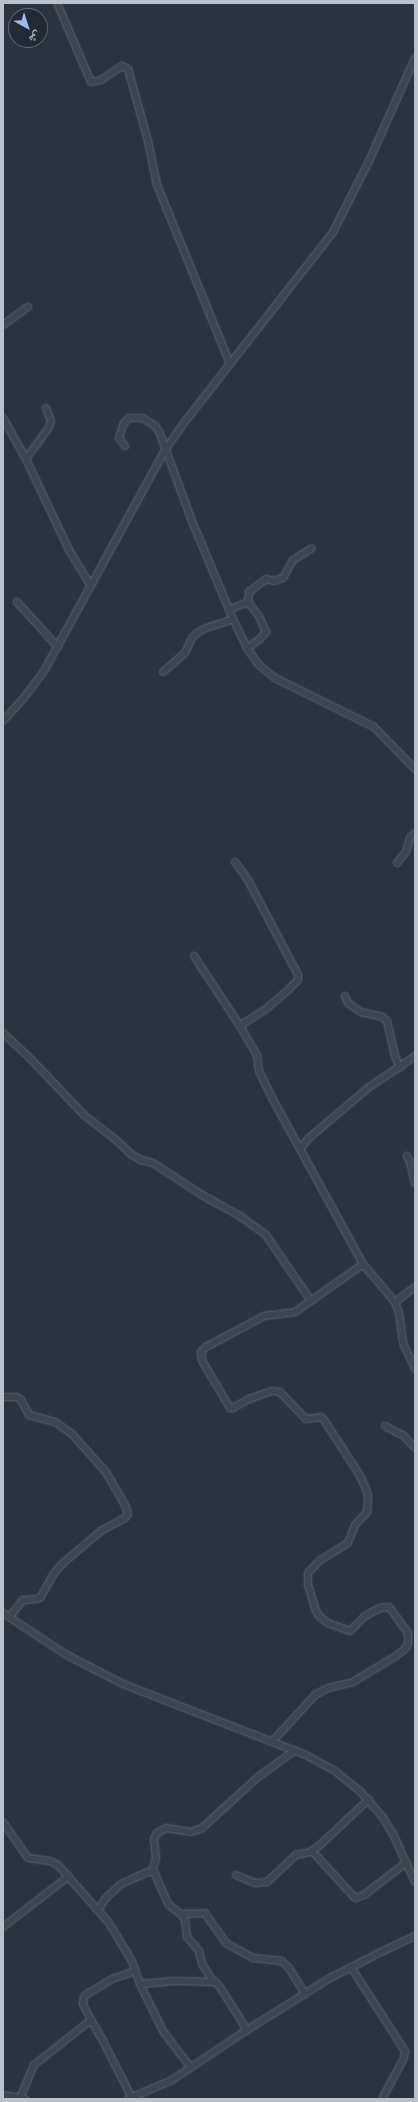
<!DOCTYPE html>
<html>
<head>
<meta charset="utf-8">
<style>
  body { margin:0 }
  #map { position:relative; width:418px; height:2102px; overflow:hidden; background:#293440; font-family:"Varela Round","Noto Naskh Arabic",sans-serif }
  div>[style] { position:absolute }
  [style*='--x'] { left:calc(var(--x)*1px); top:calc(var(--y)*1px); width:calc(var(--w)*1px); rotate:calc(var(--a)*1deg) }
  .roads { filter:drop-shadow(0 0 1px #5b646d) drop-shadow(0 0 1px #5b646d) }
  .minor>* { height:6px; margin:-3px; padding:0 3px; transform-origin:3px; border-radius:3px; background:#3d4650 }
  span { translate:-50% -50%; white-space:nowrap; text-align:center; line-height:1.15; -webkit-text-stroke:3px #222b35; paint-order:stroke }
  .frame { position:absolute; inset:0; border:4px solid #bac1ca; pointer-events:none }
  .north { position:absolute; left:8px; top:8px; width:40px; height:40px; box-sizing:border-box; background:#222b35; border:1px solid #5f6771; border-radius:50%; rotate:141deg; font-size:11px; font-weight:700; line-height:16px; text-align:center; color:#bac1ca }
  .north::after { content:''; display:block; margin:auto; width:14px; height:18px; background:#9abfef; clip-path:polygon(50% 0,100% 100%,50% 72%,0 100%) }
</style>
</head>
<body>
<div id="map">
  <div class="roads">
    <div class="minor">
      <i style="--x:57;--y:3;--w:86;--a:66.7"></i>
      <i style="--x:91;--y:82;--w:10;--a:-11"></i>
      <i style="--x:101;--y:80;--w:25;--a:-34"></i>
      <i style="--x:122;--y:66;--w:7;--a:27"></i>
      <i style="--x:128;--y:69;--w:75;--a:74.5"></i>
      <i style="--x:148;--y:141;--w:45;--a:78.4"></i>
      <i style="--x:157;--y:185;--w:193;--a:67.8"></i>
      <i style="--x:3;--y:325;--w:31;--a:-36"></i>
      <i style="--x:3;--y:418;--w:47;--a:60.7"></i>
      <i style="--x:26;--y:459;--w:101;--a:64.7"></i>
      <i style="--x:69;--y:550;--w:42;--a:58.6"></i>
      <i style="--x:125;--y:446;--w:10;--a:-127"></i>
      <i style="--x:119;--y:438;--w:16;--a:-72"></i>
      <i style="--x:124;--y:423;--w:7;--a:-45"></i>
      <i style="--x:129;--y:418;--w:14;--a:0"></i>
      <i style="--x:143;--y:418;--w:14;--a:34"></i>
      <i style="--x:155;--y:426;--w:6;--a:51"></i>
      <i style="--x:159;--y:431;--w:96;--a:69.9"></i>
      <i style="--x:192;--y:521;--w:106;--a:67.3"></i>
      <i style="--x:233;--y:619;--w:32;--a:64"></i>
      <i style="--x:247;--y:648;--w:21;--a:55"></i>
      <i style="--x:259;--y:665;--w:21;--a:39"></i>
      <i style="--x:275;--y:678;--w:110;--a:26.3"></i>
      <i style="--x:374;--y:727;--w:59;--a:45.7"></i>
      <i style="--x:26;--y:459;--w:39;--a:-54"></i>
      <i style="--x:49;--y:427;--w:6;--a:-72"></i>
      <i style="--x:51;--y:421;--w:14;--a:-111"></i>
      <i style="--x:17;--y:602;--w:61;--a:47.7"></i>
      <i style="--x:230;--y:609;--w:19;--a:-21"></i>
      <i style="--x:247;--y:648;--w:14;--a:-34"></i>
      <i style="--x:259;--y:640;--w:11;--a:-49"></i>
      <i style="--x:266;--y:632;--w:17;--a:-114"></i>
      <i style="--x:259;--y:616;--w:18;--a:-128"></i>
      <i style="--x:248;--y:602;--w:10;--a:-84"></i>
      <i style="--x:249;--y:592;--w:21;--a:-37"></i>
      <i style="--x:266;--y:579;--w:8;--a:14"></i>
      <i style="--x:274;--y:581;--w:9;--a:-18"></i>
      <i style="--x:283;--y:578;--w:21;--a:-61"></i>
      <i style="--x:293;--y:560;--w:22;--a:-32"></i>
      <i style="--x:163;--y:672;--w:29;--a:-41"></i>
      <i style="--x:185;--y:653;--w:17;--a:-65"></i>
      <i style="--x:192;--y:638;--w:7;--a:-45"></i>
      <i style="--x:197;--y:633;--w:10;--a:-29"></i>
      <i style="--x:206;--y:628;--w:28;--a:-18"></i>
      <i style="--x:3;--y:721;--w:30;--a:-48"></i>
      <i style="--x:23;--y:699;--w:35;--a:-53"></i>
      <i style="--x:44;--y:671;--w:252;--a:-61.3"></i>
      <i style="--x:165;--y:450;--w:38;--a:-55"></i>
      <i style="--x:187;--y:419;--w:237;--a:-52"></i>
      <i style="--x:333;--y:232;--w:80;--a:-63.1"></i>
      <i style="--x:369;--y:161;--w:113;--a:-65.9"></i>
      <i style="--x:235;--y:862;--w:22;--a:54"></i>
      <i style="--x:248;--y:880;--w:107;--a:62.2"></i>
      <i style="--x:298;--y:975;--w:5;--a:90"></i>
      <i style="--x:298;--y:980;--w:14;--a:135"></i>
      <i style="--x:288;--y:990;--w:29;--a:139"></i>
      <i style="--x:266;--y:1009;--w:31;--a:147"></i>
      <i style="--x:240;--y:1026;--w:34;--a:60"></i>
      <i style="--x:257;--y:1055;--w:16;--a:83"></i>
      <i style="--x:259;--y:1071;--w:28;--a:64"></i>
      <i style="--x:271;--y:1096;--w:192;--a:61.3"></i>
      <i style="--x:363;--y:1264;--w:50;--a:49.9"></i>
      <i style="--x:395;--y:1302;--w:12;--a:70"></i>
      <i style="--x:399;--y:1313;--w:30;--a:82"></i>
      <i style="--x:403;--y:1343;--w:29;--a:65"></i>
      <i style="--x:397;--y:863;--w:14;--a:-51"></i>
      <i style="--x:406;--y:852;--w:15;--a:-74"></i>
      <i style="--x:410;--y:838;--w:7;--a:-45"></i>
      <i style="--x:194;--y:956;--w:84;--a:56.7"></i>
      <i style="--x:345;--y:996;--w:8;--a:67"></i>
      <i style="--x:348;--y:1003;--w:16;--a:35"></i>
      <i style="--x:361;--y:1012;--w:22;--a:13"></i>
      <i style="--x:382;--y:1017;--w:6;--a:39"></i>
      <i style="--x:387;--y:1021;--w:36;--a:77"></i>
      <i style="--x:395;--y:1056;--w:13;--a:67"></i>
      <i style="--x:3;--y:1033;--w:35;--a:43"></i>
      <i style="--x:29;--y:1057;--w:80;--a:46.5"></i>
      <i style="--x:84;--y:1115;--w:41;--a:38"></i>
      <i style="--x:116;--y:1140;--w:22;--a:43"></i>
      <i style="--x:132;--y:1155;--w:10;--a:29"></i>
      <i style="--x:141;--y:1160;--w:12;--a:14"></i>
      <i style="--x:153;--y:1163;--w:59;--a:33.1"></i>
      <i style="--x:202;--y:1195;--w:43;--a:28.9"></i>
      <i style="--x:240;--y:1216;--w:32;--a:36"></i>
      <i style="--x:266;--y:1235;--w:80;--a:55.7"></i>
      <i style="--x:300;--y:1149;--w:14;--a:-51"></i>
      <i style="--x:309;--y:1138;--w:77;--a:-40.3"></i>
      <i style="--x:368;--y:1088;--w:57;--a:-34.2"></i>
      <i style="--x:407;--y:1156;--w:7;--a:63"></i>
      <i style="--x:410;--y:1162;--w:22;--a:77"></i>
      <i style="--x:395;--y:1302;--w:25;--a:-37"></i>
      <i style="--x:3;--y:1397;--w:14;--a:0"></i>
      <i style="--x:17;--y:1397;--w:5;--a:37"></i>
      <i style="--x:21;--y:1400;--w:17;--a:62"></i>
      <i style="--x:29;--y:1415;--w:27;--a:15"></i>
      <i style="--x:55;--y:1422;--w:21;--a:35"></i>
      <i style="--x:72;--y:1434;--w:51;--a:48.2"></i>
      <i style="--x:106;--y:1472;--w:38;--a:60"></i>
      <i style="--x:125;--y:1505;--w:9;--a:72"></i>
      <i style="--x:128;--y:1514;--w:5;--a:127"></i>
      <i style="--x:125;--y:1518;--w:27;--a:152"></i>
      <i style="--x:101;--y:1531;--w:50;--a:139.9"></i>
      <i style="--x:63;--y:1563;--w:16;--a:130"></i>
      <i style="--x:53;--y:1575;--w:25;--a:119"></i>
      <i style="--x:41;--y:1597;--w:4;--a:153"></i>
      <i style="--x:37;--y:1599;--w:14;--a:176"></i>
      <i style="--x:23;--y:1600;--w:22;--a:129"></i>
      <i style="--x:385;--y:1426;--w:21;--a:28"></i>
      <i style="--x:404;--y:1436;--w:16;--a:47"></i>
      <i style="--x:3;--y:1613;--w:74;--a:33.5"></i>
      <i style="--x:65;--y:1654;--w:65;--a:27.3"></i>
      <i style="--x:123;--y:1684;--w:196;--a:21.2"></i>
      <i style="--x:306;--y:1755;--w:33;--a:29"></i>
      <i style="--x:335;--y:1771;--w:32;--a:39"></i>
      <i style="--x:360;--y:1791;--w:33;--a:49"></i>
      <i style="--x:382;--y:1816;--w:21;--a:59"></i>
      <i style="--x:393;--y:1834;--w:53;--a:65.4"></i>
      <i style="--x:272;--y:1742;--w:64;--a:-47.5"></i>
      <i style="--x:315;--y:1695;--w:15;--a:-28"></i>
      <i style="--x:328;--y:1688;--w:26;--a:-13"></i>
      <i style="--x:353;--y:1682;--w:50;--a:-31.2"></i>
      <i style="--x:396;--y:1656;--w:11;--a:-38"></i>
      <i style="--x:405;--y:1649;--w:6;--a:-59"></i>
      <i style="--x:408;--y:1644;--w:11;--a:-90"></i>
      <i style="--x:408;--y:1633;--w:32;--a:-126"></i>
      <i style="--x:389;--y:1607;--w:9;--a:174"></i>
      <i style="--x:380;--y:1608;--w:17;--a:152"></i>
      <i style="--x:365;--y:1616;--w:21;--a:135"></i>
      <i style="--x:350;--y:1631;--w:23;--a:-160"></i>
      <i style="--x:328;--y:1623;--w:9;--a:-144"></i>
      <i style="--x:321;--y:1618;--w:9;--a:-126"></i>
      <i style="--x:316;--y:1611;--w:28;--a:-107"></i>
      <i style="--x:308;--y:1584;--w:11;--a:-90"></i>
      <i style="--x:308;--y:1573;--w:16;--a:-47"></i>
      <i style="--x:319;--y:1561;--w:34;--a:-32"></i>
      <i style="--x:348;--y:1543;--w:19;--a:-69"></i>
      <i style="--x:355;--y:1525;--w:18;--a:-47"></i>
      <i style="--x:367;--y:1512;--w:16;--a:-86"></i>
      <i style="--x:368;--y:1496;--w:7;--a:-106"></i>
      <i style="--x:366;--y:1489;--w:17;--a:-115"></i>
      <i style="--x:359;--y:1474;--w:64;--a:-122.9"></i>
      <i style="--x:324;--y:1420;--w:4;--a:-135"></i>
      <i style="--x:321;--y:1417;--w:15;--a:172"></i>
      <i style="--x:306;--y:1419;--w:37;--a:-134"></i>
      <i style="--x:280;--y:1392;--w:8;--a:-173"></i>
      <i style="--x:272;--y:1391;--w:24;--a:161"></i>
      <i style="--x:249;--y:1399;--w:18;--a:151"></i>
      <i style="--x:233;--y:1408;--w:3;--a:180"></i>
      <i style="--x:230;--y:1408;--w:43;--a:-120.7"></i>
      <i style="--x:208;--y:1371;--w:13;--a:-119"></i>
      <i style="--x:202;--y:1360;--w:8;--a:-97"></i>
      <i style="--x:201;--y:1352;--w:7;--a:-45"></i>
      <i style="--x:206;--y:1347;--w:66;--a:-28.1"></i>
      <i style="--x:264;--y:1316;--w:31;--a:-7"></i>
      <i style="--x:295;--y:1312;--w:83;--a:-35.2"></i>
      <i style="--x:3;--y:1822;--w:44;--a:55.2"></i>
      <i style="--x:28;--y:1858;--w:22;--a:8"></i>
      <i style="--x:50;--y:1861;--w:9;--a:27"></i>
      <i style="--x:58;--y:1865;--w:77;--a:48.7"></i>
      <i style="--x:109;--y:1923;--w:44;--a:58.8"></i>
      <i style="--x:132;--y:1961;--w:24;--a:71"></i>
      <i style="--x:140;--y:1984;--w:52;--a:63.9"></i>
      <i style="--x:163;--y:2031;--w:46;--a:52.9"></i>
      <i style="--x:312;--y:1851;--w:64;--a:47.5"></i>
      <i style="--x:355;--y:1898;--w:9;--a:-18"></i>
      <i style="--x:364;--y:1895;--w:54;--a:-37.5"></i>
      <i style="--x:152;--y:1871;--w:13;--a:-72"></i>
      <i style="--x:156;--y:1859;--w:20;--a:-96"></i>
      <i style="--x:154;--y:1839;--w:7;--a:-63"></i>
      <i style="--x:157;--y:1833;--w:10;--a:-29"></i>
      <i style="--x:166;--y:1828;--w:25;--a:9"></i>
      <i style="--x:191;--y:1832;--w:12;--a:-20"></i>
      <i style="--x:202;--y:1828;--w:76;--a:-42.3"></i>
      <i style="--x:258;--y:1777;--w:44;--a:-35.8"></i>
      <i style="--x:236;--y:1875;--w:21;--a:23"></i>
      <i style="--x:255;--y:1883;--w:12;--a:-5"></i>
      <i style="--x:267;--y:1882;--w:40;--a:-43"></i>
      <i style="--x:296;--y:1855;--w:14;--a:-12"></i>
      <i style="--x:310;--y:1852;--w:12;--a:-35"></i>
      <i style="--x:320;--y:1845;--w:67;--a:-43.2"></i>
      <i style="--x:98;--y:1910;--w:14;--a:-56"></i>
      <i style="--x:106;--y:1898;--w:21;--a:-43"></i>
      <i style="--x:121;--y:1884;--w:30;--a:-24"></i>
      <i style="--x:148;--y:1872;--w:6;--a:0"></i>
      <i style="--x:154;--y:1872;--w:36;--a:66"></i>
      <i style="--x:169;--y:1905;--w:15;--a:37"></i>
      <i style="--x:181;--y:1914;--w:7;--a:56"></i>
      <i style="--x:185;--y:1920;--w:17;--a:83"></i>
      <i style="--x:187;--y:1937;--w:18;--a:49"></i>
      <i style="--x:199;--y:1951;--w:13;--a:77"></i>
      <i style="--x:202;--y:1964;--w:20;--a:57"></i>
      <i style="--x:181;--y:1914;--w:24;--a:-2"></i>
      <i style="--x:205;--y:1913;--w:37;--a:55"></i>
      <i style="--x:226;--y:1943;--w:31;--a:29"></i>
      <i style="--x:253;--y:1958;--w:29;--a:6"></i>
      <i style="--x:282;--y:1961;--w:10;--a:45"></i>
      <i style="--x:289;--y:1968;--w:31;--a:58"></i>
      <i style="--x:3;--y:1927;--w:83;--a:-37.7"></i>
      <i style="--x:351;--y:1967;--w:100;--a:57.3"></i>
      <i style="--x:405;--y:2051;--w:7;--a:98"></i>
      <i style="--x:404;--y:2058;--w:47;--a:118.2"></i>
      <i style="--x:140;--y:1984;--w:32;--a:-5"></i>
      <i style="--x:172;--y:1981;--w:43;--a:1.3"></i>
      <i style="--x:215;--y:1982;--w:7;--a:45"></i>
      <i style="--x:220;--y:1987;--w:51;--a:57.9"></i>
      <i style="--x:91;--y:2020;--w:24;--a:60"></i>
      <i style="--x:103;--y:2041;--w:64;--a:63"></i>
      <i style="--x:3;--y:2095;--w:22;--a:10"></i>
      <i style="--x:20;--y:2098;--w:36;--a:-67"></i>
      <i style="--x:34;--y:2065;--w:73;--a:-38.3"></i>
      <i style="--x:91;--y:2020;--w:18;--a:-117"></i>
      <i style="--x:83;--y:2004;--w:7;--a:-82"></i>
      <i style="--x:84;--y:1997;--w:4;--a:-45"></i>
      <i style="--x:87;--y:1994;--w:29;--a:-31"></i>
      <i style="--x:112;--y:1979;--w:24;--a:-19"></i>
      <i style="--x:128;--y:2099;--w:48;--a:-23.4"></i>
      <i style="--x:172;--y:2080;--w:90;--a:-33.7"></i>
      <i style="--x:247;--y:2030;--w:98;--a:-32.1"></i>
      <i style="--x:330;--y:1978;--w:62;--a:-27"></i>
      <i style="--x:385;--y:1950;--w:33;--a:-25"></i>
    </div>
  </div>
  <div class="frame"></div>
  <div class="north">ش</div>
</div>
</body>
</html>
